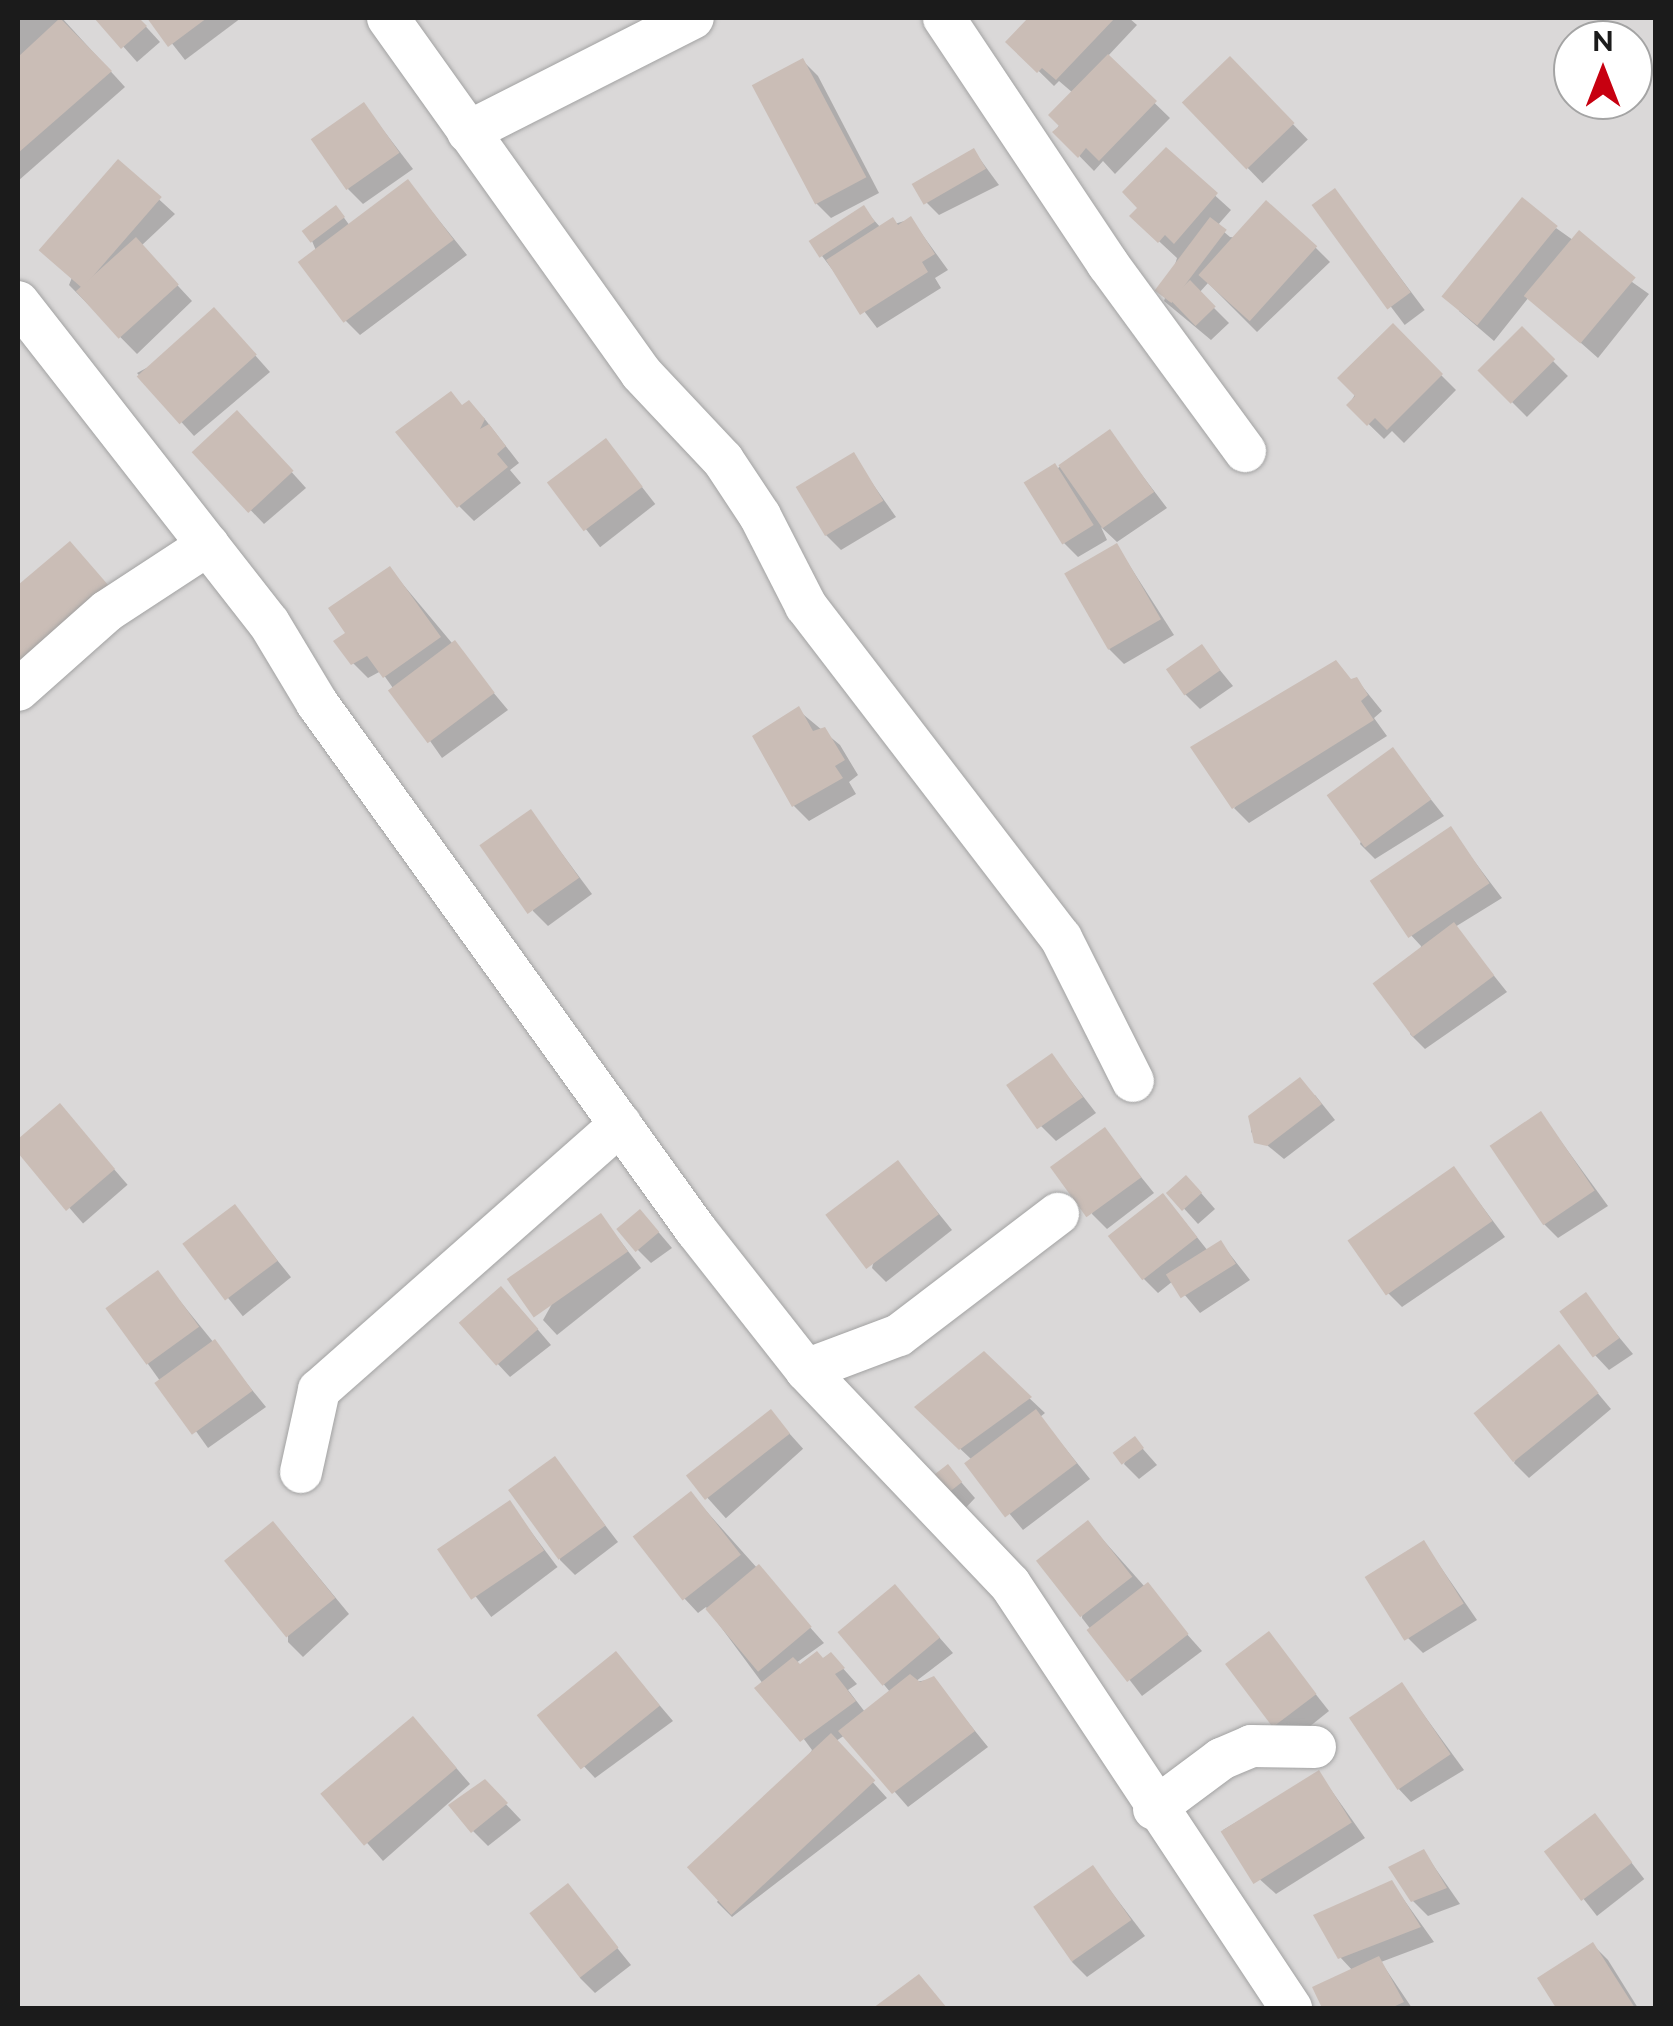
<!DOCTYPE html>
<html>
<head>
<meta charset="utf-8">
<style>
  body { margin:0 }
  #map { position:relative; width:1673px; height:2026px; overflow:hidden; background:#eee8e0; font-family:Raleway,sans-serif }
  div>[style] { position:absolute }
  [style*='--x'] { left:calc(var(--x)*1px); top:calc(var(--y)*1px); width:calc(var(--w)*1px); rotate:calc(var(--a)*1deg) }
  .residential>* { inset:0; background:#dad8d8 }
  .shadow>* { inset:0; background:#0003; transform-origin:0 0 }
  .building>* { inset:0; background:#cabdb6; transform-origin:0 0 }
  .roads { filter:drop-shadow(0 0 2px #a2a2a2) drop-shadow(0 0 2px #a2a2a2) }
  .minor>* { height:42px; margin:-21px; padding:0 21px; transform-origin:21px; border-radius:21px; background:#fff }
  span { translate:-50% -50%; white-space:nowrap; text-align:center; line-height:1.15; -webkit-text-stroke:9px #fff; paint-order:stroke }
  .frame { position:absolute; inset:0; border:20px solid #1b1b1b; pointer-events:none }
  .north { position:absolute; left:1553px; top:20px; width:100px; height:100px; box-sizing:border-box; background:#fff; border:2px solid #a4a4a4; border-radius:50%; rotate:0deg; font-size:28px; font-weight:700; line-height:40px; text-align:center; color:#1b1b1b }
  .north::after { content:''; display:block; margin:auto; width:35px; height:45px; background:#c70010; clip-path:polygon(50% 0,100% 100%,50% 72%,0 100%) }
</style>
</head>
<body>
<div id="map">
  <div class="residential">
    <i style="clip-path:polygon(evenodd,18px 18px,1655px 18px,1655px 2008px,18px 2008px,18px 18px,1573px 40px,1633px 40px,1633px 100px,1573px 100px,1573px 40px)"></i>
  </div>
  <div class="shadow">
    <i style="clip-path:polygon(18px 18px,62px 18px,125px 87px,18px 181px)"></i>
    <i style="clip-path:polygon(98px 18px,138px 18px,160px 42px,137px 62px)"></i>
    <i style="clip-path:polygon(152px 18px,241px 18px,185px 60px)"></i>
    <i style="clip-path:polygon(1031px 18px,1129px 18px,1137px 25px,1107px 57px,1170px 118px,1115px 174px,1103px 161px,1094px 171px,1056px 132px,1073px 93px,1059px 81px,1054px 86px,1009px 42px)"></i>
    <i style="left:1230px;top:59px;width:112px;height:63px;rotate:46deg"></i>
    <i style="clip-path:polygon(803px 61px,818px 76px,879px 193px,831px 218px,816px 203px)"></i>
    <i style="clip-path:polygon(364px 105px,413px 169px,363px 204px,348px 189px)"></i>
    <i style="clip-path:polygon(974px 151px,999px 185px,939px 215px,924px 200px)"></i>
    <i style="clip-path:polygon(1166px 151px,1231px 210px,1217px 226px,1230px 237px,1315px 247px,1330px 262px,1257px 332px,1208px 283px,1199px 293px,1229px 323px,1211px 340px,1164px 301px,1177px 258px,1147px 230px,1140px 208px)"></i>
    <i style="clip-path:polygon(118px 162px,175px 214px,141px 246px,192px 301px,137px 354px,69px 285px)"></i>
    <i style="clip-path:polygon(408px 182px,467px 255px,360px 335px,345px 320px,312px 241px,342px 215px,350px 226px)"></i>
    <i style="left:1335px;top:191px;width:149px;height:25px;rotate:53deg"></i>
    <i style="clip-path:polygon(863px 208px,881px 228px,911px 219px,948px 270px,935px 278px,941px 288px,877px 328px,822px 256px)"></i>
    <i style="clip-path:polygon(1556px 228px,1649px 294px,1598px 358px,1529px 297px,1494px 341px,1459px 311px)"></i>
    <i style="clip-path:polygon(228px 325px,270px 372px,194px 436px,137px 373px)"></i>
    <i style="clip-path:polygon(1393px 327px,1456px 390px,1404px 443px,1392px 431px,1384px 439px,1349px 405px)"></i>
    <i style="left:1522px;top:330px;width:65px;height:58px;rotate:45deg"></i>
    <i style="clip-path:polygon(463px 407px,484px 418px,519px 463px,510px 470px,521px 483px,474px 521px,459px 506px)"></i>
    <i style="clip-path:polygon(252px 428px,306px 488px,264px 524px,196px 453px)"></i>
    <i style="clip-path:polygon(1109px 432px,1167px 508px,1117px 542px,1101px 527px,1107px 540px,1078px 557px,1063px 542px,1058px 468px)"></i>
    <i style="left:606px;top:441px;width:80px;height:70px;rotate:52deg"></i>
    <i style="clip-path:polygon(853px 456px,896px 517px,841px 550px,826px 535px)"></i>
    <i style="clip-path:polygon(1117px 546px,1174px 635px,1124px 664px,1109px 649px)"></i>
    <i style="clip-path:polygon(390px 569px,508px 710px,442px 758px,381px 671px,368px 678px,353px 663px,349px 634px)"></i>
    <i style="clip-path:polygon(1201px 647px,1233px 686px,1200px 709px,1185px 694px)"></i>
    <i style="clip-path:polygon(1357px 680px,1382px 711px,1374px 718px,1387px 736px,1249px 823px,1234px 808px)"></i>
    <i style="clip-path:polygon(798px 710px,840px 745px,858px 775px,849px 782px,856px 794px,809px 821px,794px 806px)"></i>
    <i style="clip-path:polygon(1392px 750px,1444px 816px,1375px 859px,1360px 844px)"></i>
    <i style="clip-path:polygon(531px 812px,592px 894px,548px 926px,533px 911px)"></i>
    <i style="clip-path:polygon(1450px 829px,1502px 898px,1455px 927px,1507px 992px,1425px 1049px,1410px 1034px,1421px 946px,1408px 932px)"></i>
    <i style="clip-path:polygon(1052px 1056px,1096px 1113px,1056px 1141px,1041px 1126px)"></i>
    <i style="clip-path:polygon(1315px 1095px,1335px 1120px,1284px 1159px,1251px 1132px,1251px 1117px)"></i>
    <i style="left:60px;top:1107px;width:103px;height:59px;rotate:49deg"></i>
    <i style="clip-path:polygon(1541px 1114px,1608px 1206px,1558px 1238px,1543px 1223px)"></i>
    <i style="clip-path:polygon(1104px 1131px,1154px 1193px,1107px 1229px,1092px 1214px)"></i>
    <i style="clip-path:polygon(898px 1163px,952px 1230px,886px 1282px,872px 1268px)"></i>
    <i style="clip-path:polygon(1454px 1169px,1505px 1237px,1402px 1307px,1387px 1292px)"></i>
    <i style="clip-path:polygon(1169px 1192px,1201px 1193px,1215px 1209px,1198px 1224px)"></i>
    <i style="left:235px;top:1208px;width:89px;height:62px;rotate:51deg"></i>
    <i style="clip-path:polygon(1177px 1212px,1208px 1251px,1221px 1243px,1250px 1280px,1200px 1313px,1173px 1281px,1158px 1293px,1143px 1278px)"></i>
    <i style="clip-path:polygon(601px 1216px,641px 1268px,557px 1335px,543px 1320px)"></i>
    <i style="clip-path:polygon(655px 1228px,672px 1248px,651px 1263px,636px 1248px)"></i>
    <i style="clip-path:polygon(158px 1274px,266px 1407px,208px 1448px,148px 1364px)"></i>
    <i style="clip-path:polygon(1585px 1296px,1633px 1354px,1609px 1370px,1594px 1354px)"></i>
    <i style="clip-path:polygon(516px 1304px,551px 1345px,510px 1377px,496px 1362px)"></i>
    <i style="clip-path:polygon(1559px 1347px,1611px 1409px,1529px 1478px,1514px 1463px)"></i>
    <i style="clip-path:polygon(984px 1355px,1045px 1413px,1040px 1417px,1090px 1479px,1023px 1530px,967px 1462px,971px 1459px,917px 1408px)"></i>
    <i style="left:771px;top:1413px;width:48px;height:104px;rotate:48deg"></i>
    <i style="clip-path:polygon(1135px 1440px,1157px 1465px,1139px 1479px,1124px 1464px)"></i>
    <i style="clip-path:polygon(555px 1460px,618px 1542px,575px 1575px,560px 1560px)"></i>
    <i style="clip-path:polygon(948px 1467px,975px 1498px,960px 1514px,945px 1499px)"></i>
    <i style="clip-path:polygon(691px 1494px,824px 1643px,796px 1663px,800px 1667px,831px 1655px,857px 1684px,848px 1690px,865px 1712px,890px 1692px,841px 1632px,909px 1603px,953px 1653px,915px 1682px,933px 1679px,988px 1747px,908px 1807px,845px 1735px,836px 1741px,887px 1798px,732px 1917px,717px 1902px,812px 1750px,706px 1607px,698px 1613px,684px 1598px)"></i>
    <i style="left:510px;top:1504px;width:79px;height:83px;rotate:53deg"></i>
    <i style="clip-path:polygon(1088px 1523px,1202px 1651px,1142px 1696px,1082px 1618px)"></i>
    <i style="clip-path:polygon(288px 1540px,349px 1614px,303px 1657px,288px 1642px)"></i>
    <i style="clip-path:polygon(1424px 1543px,1477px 1620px,1423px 1653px,1408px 1638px)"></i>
    <i style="clip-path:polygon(1269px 1635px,1329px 1711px,1289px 1743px,1274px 1728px)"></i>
    <i style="clip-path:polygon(616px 1654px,673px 1721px,595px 1778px,580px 1762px)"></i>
    <i style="clip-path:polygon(1402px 1685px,1464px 1770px,1411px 1802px,1396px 1786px)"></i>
    <i style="clip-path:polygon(428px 1735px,470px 1784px,383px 1861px,325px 1795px)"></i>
    <i style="clip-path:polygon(1319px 1773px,1365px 1838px,1276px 1894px,1244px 1865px,1223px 1830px)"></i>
    <i style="clip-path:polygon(485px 1782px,521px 1820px,488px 1846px,473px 1831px)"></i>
    <i style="left:1595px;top:1816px;width:80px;height:60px;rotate:52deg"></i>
    <i style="clip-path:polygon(1424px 1852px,1460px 1904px,1428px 1916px,1413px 1901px)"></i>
    <i style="clip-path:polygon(1093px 1868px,1145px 1936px,1087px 1977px,1072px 1962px)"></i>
    <i style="clip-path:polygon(1392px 1883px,1434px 1942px,1381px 1962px,1412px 2008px,1325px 2008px,1315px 1989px,1353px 1971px,1340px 1957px)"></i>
    <i style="clip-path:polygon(567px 1886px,631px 1965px,595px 1993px,580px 1978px)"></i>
    <i style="clip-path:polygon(1593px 1945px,1608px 1960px,1638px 2008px,1559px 2008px,1540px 1978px)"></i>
  </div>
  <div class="building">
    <i style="clip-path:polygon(60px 18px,112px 71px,18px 153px,18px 57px)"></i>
    <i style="clip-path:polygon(94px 18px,139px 18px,147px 26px,121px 49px)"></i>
    <i style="clip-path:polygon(147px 18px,207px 18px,168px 47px)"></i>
    <i style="clip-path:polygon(1028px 18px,1115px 18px,1056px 80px,1042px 68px,1037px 73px,1005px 42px)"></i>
    <i style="clip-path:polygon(1108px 54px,1157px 101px,1099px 161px,1086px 148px,1078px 158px,1052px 132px,1059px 126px,1048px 115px)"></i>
    <i style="left:1230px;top:56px;width:93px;height:67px;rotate:46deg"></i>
    <i style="left:803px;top:58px;width:135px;height:58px;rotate:62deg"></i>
    <i style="left:364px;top:102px;width:62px;height:65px;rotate:55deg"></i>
    <i style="clip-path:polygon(1166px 147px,1218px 193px,1174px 244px,1165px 235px,1158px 243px,1129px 216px,1137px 208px,1122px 192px)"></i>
    <i style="left:974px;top:148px;width:24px;height:72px;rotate:60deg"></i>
    <i style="left:118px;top:159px;width:58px;height:121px;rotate:41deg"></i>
    <i style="left:408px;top:179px;width:76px;height:138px;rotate:53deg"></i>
    <i style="left:1335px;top:188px;width:129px;height:29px;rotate:54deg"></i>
    <i style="left:1522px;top:197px;width:46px;height:128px;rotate:39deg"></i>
    <i style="left:1266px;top:200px;width:69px;height:101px;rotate:42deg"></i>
    <i style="left:336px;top:205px;width:15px;height:43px;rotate:53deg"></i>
    <i style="left:864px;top:205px;width:20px;height:66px;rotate:57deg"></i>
    <i style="clip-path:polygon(911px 216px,935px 254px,922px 262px,928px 272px,860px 315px,826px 260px,893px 217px,898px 225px)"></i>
    <i style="left:1210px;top:217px;width:21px;height:92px;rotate:37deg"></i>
    <i style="left:1579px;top:230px;width:74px;height:86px;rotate:40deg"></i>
    <i style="left:136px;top:237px;width:64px;height:81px;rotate:48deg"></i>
    <i style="left:1190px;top:280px;width:37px;height:28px;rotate:46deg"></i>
    <i style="left:214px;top:307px;width:64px;height:104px;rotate:48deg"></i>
    <i style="clip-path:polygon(1393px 323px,1443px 374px,1387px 430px,1375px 418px,1367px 426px,1346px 405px,1355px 396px,1337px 378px)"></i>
    <i style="left:1522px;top:326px;width:47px;height:63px;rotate:45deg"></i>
    <i style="clip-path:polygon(451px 391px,462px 405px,469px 400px,485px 419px,480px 429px,489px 424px,506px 446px,497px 454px,508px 467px,457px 508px,395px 432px)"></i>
    <i style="left:237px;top:410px;width:83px;height:62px;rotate:47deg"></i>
    <i style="left:1110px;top:429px;width:77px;height:63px;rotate:55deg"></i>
    <i style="left:606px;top:438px;width:61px;height:74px;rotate:53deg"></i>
    <i style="left:854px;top:452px;width:57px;height:68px;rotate:59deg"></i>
    <i style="left:1055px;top:463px;width:73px;height:37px;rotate:58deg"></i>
    <i style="clip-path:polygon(70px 541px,116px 594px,18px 678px,18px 585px)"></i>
    <i style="left:1117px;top:543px;width:88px;height:61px;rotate:60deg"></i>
    <i style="clip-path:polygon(390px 566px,441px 637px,383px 678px,367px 656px,351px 665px,333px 641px,345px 633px,328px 608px)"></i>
    <i style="left:455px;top:640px;width:66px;height:84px;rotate:53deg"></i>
    <i style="left:1202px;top:644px;width:32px;height:44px;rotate:55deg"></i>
    <i style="clip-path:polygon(1336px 660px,1351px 679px,1357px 677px,1368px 695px,1361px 701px,1374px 720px,1232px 809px,1190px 747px)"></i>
    <i style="clip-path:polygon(799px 706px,813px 731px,825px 727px,845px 760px,835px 766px,843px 778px,792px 807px,752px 736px)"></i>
    <i style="left:1393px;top:747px;width:65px;height:82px;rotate:54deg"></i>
    <i style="left:531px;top:809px;width:84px;height:63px;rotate:55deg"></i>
    <i style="left:1451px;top:826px;width:69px;height:98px;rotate:56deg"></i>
    <i style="left:1454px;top:922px;width:67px;height:102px;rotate:53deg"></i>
    <i style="left:1052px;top:1053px;width:54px;height:56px;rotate:55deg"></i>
    <i style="clip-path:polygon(1300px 1077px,1322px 1104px,1267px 1146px,1254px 1143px,1248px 1116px)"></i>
    <i style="clip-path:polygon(60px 1103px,115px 1169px,66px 1211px,18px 1153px,18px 1139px)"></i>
    <i style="left:1541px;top:1111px;width:96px;height:62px;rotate:56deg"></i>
    <i style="left:1105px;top:1127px;width:62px;height:68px;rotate:54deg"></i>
    <i style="left:898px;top:1160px;width:68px;height:91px;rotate:53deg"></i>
    <i style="left:1454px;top:1166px;width:67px;height:130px;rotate:55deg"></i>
    <i style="left:1186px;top:1175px;width:24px;height:27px;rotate:48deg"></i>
    <i style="left:1163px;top:1193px;width:56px;height:70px;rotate:52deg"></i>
    <i style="left:235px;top:1204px;width:71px;height:66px;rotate:53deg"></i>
    <i style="left:640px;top:1209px;width:30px;height:31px;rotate:50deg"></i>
    <i style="left:601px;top:1213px;width:47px;height:115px;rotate:55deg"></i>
    <i style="left:1221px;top:1240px;width:28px;height:65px;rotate:58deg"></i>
    <i style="left:158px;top:1270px;width:70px;height:65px;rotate:54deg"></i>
    <i style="left:501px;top:1286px;width:57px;height:56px;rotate:49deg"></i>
    <i style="left:1586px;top:1292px;width:57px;height:33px;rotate:54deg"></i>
    <i style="left:215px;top:1339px;width:64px;height:75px;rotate:54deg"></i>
    <i style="left:1559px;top:1344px;width:63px;height:110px;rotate:51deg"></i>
    <i style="clip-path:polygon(984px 1351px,1032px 1397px,959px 1450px,914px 1407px)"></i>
    <i style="left:771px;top:1409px;width:31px;height:108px;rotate:52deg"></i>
    <i style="left:1036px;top:1409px;width:68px;height:90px;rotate:53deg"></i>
    <i style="left:1135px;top:1436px;width:15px;height:28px;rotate:53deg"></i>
    <i style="left:555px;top:1456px;width:86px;height:58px;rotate:54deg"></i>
    <i style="left:948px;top:1464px;width:23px;height:27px;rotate:52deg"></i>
    <i style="left:691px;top:1491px;width:81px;height:74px;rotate:52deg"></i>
    <i style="left:510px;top:1500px;width:61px;height:88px;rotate:56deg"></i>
    <i style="left:1088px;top:1520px;width:72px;height:66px;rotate:52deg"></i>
    <i style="left:273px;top:1521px;width:99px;height:63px;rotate:51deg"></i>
    <i style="left:1424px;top:1540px;width:75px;height:70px;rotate:58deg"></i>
    <i style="left:759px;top:1564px;width:82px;height:70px;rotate:50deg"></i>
    <i style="left:1148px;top:1582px;width:66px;height:78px;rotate:52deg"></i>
    <i style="left:895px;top:1584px;width:70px;height:75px;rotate:50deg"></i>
    <i style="left:1269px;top:1631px;width:79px;height:55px;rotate:53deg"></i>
    <i style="left:616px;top:1651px;width:70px;height:102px;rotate:51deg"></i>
    <i style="clip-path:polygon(817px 1651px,823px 1658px,831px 1652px,845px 1668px,835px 1674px,856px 1701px,800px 1742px,754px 1688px,793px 1657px,800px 1664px)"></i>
    <i style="clip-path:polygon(910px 1674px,920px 1682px,934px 1676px,975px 1731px,892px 1794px,838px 1731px)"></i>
    <i style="left:1402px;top:1682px;width:87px;height:64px;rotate:56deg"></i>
    <i style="left:413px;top:1716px;width:68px;height:121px;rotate:50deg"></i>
    <i style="left:831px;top:1733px;width:65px;height:197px;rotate:47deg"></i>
    <i style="left:1319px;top:1770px;width:62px;height:116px;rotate:58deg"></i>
    <i style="clip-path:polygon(485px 1779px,508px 1803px,471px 1833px,448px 1805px)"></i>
    <i style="left:1595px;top:1813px;width:62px;height:64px;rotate:53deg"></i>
    <i style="clip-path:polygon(1424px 1849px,1447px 1888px,1411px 1902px,1388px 1867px)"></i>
    <i style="left:1093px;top:1865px;width:67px;height:73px;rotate:55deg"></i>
    <i style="clip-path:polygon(1392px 1880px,1421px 1927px,1338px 1959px,1313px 1915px)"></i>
    <i style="left:568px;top:1883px;width:82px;height:49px;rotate:52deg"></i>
    <i style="clip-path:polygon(1593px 1942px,1635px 2008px,1556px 2008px,1537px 1978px)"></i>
    <i style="clip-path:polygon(1379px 1956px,1404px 2002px,1391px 2008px,1322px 2008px,1312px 1987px)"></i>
    <i style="clip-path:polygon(919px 1974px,947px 2008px,873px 2008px)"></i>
  </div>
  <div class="roads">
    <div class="minor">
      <i style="--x:388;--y:18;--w:436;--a:54.5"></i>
      <i style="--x:641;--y:373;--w:120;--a:46.7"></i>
      <i style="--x:723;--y:460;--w:67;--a:56.5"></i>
      <i style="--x:760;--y:516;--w:101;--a:62.9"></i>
      <i style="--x:806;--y:606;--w:419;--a:52.5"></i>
      <i style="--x:1061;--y:938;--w:160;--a:63.3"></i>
      <i style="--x:944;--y:18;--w:296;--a:56.3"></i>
      <i style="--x:1108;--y:264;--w:232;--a:53.8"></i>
      <i style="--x:468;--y:132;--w:252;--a:-26.9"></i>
      <i style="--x:18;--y:302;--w:407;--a:52"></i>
      <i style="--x:269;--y:623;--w:93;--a:59"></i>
      <i style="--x:317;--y:703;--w:649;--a:54.28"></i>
      <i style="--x:696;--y:1230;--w:178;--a:51.8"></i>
      <i style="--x:806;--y:1370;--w:296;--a:46.4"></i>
      <i style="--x:1010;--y:1584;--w:509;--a:56.47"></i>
      <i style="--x:18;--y:690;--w:119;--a:-41.6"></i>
      <i style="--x:107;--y:611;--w:121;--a:-33.2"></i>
      <i style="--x:806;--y:1370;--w:99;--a:-20.6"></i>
      <i style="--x:899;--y:1335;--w:200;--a:-37.3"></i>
      <i style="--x:301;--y:1472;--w:84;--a:-77.6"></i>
      <i style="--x:319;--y:1390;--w:402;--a:-41.4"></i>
      <i style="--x:1154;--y:1809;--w:84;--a:-36.7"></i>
      <i style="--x:1221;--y:1759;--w:33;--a:-23"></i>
      <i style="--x:1251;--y:1746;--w:64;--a:0.9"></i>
    </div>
  </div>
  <div class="frame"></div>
  <div class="north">N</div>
</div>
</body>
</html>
